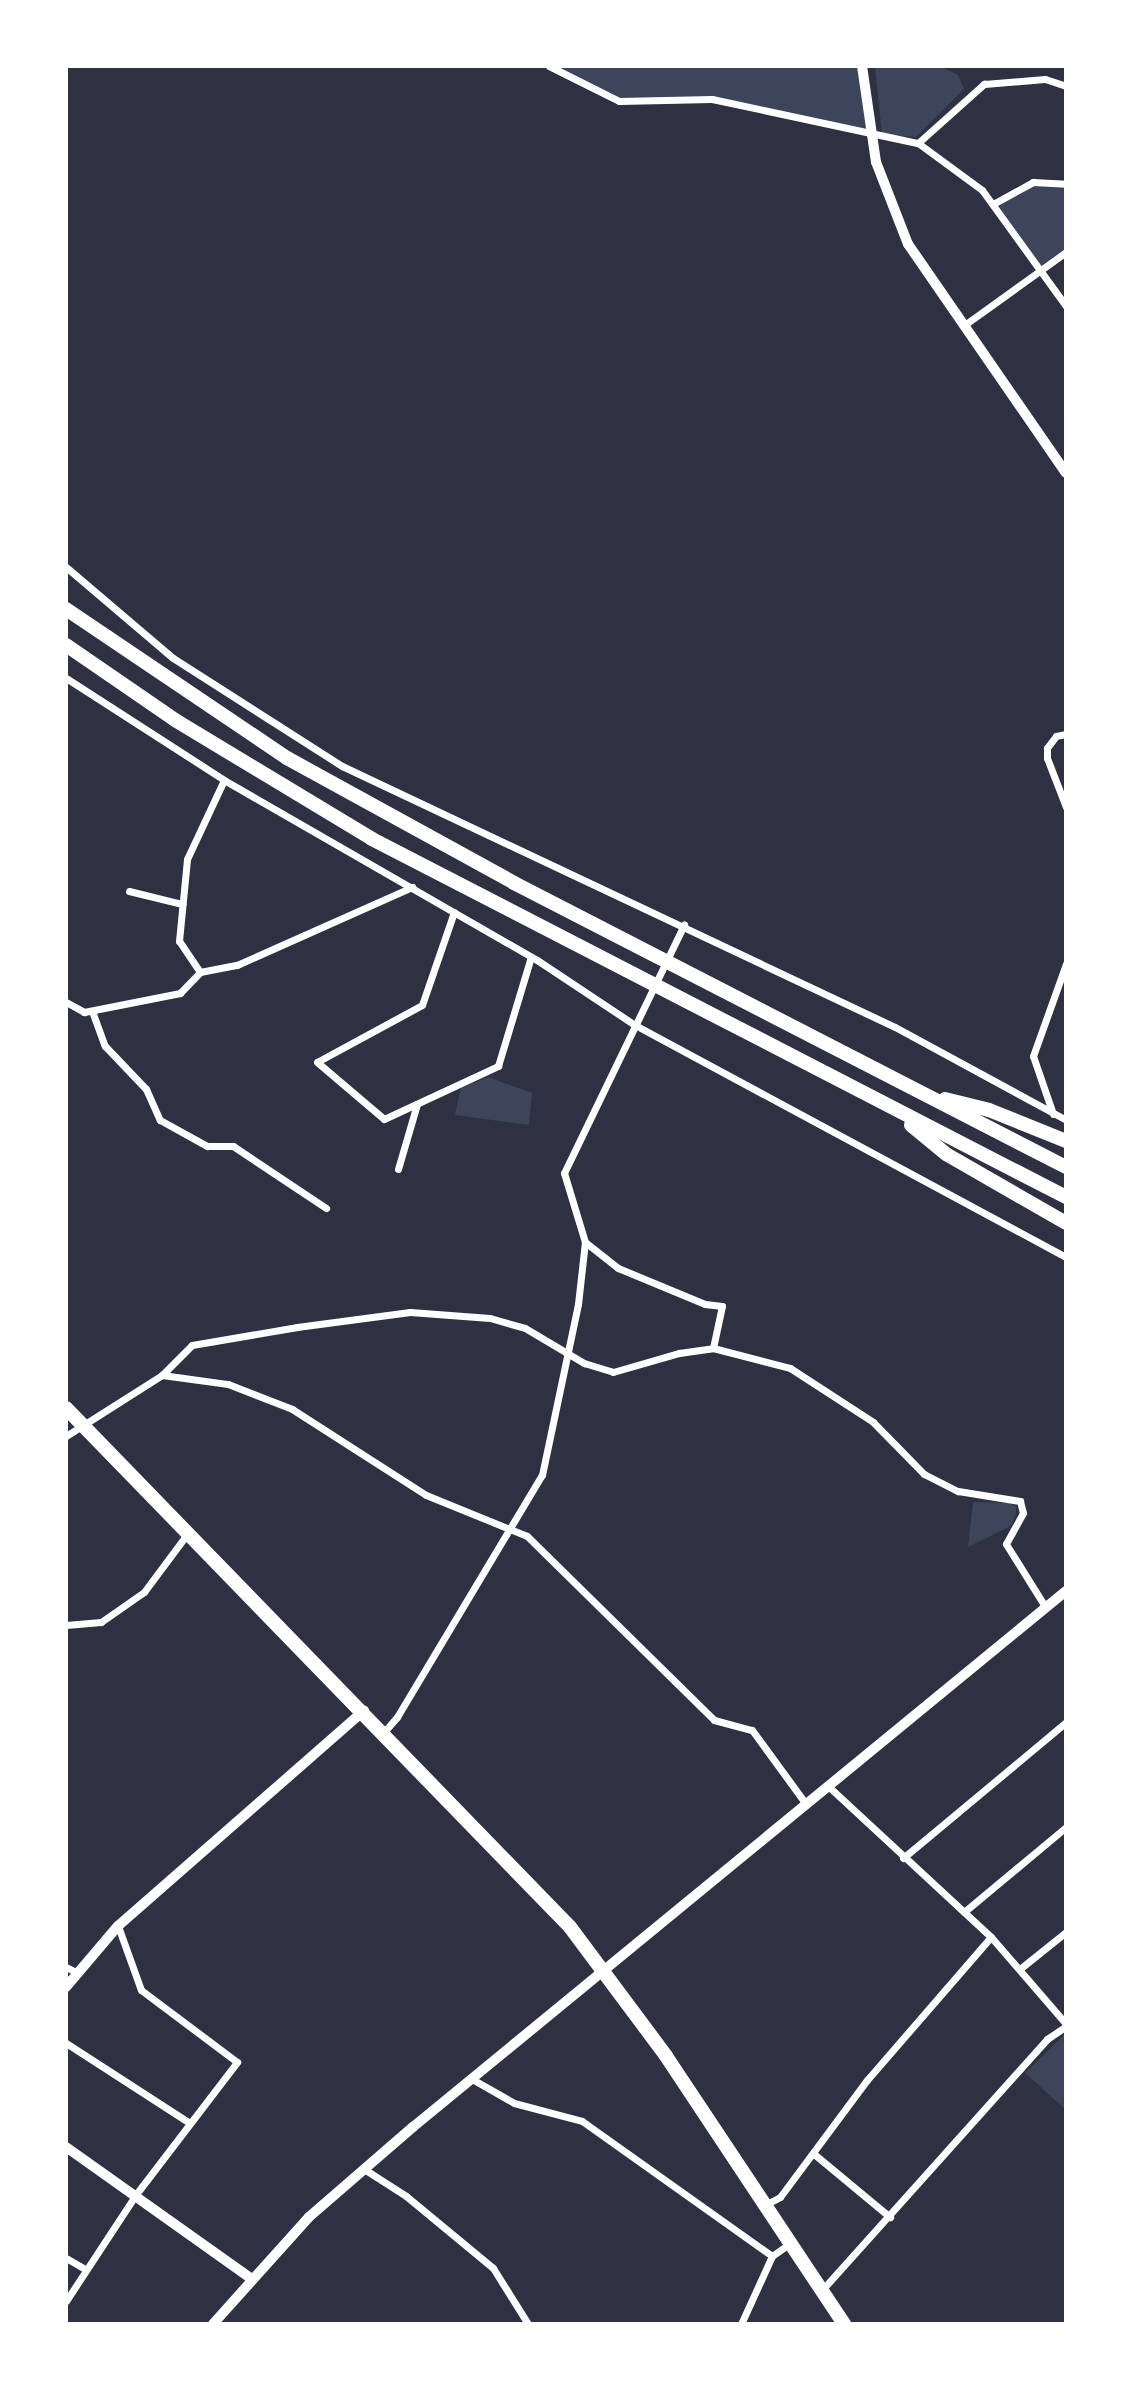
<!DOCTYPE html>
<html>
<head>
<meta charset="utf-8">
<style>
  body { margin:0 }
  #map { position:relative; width:1132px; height:2390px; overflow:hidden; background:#2d3142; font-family:Poppins,sans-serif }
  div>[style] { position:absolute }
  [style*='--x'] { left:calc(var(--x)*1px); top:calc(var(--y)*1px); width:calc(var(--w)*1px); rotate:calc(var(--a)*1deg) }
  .green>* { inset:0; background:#3c4559 }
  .minor>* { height:7px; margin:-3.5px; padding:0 3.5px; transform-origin:3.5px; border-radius:3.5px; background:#fff }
  .tertiary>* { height:10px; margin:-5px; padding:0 5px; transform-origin:5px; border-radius:5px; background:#fff }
  .trunk>* { height:14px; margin:-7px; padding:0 7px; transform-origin:7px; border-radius:7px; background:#fff }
  span { translate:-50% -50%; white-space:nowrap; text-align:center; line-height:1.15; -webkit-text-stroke:5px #fff; paint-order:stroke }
  .frame { position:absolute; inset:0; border:68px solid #fff; pointer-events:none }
</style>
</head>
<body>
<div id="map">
  <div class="green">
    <i style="clip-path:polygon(549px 67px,862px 67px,870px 134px,712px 99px,619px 101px)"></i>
    <i style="clip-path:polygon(875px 67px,942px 67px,958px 75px,964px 89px,916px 137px,882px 135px)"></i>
    <i style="clip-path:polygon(1033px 182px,1065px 184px,1065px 252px,1042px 269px,993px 204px)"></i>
    <i style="clip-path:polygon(488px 1077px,532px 1093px,529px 1125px,455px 1115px,461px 1088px)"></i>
    <i style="clip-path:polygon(973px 1502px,1008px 1503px,1016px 1506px,1016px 1514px,1011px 1526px,968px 1547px)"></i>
    <i style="clip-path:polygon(1065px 2034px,1065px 2109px,1025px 2073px)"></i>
  </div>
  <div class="minor">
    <i style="--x:549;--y:66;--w:78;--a:26.6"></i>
    <i style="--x:619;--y:101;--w:93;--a:-1.2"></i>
    <i style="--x:712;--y:99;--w:211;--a:12.1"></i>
    <i style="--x:918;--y:143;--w:79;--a:36.3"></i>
    <i style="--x:982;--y:190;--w:143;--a:54.1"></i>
    <i style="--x:918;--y:143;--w:89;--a:-41.8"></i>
    <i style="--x:984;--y:84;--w:61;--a:-4.7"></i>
    <i style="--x:1045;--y:79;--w:22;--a:18"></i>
    <i style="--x:993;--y:204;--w:46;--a:-28.8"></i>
    <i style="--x:1033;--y:182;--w:33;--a:3"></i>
    <i style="--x:963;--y:326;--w:127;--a:-35.7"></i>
    <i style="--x:66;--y:567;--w:140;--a:40.4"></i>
    <i style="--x:173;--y:658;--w:201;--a:32.6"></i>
    <i style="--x:342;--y:766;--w:611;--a:25.27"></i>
    <i style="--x:895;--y:1027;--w:195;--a:28.5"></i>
    <i style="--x:66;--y:678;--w:188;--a:32.8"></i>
    <i style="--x:224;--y:780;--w:361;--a:29.9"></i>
    <i style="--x:537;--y:960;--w:118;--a:33.6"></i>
    <i style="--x:635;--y:1025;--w:489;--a:28.3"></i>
    <i style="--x:1066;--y:734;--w:10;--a:169"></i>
    <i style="--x:1056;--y:736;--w:15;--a:127"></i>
    <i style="--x:1047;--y:748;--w:10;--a:90"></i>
    <i style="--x:1047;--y:758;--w:53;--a:68.8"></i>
    <i style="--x:129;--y:891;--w:55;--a:13.8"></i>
    <i style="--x:454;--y:912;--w:98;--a:109"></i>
    <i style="--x:422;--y:1005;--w:119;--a:151.5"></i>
    <i style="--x:317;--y:1062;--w:88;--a:40.4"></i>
    <i style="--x:384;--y:1119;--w:126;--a:-24.9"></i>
    <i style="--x:498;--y:1066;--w:114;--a:-73.2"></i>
    <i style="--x:200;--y:972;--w:37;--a:-124"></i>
    <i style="--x:179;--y:941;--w:82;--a:-84.4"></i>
    <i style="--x:187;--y:859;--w:87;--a:-64.9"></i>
    <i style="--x:66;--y:1002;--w:21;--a:29"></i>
    <i style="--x:84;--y:1012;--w:98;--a:-11.2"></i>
    <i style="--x:180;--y:993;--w:29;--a:-46"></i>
    <i style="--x:200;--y:972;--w:38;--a:-11"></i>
    <i style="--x:237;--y:965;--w:192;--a:-24"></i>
    <i style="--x:92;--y:1011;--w:37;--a:70"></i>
    <i style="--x:105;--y:1046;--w:59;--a:46.4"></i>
    <i style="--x:146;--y:1089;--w:34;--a:66"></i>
    <i style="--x:160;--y:1120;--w:54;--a:29"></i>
    <i style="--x:207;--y:1146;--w:26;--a:0"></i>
    <i style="--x:233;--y:1146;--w:112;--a:33.7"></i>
    <i style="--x:1053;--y:1114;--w:61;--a:-109"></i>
    <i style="--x:1033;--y:1056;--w:98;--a:-70.3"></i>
    <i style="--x:398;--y:1169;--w:68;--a:-73.7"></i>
    <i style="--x:585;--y:1242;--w:42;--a:38.2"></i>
    <i style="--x:618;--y:1268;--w:94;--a:22.5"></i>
    <i style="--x:705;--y:1304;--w:17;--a:7"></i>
    <i style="--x:722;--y:1306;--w:43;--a:102.1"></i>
    <i style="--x:162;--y:1375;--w:67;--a:7.8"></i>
    <i style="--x:228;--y:1384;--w:69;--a:21.3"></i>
    <i style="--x:292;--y:1409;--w:159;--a:32.7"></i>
    <i style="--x:426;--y:1495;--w:109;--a:22.1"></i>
    <i style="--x:527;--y:1536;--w:262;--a:44.5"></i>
    <i style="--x:714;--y:1720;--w:39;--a:15"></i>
    <i style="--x:752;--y:1730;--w:92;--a:53.9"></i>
    <i style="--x:66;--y:1436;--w:114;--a:-32.4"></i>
    <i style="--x:162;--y:1375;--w:42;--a:-45"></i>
    <i style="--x:192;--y:1345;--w:107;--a:-9.7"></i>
    <i style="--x:297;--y:1327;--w:114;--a:-7.6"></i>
    <i style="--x:410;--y:1312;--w:80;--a:4.3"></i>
    <i style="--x:490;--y:1318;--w:36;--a:16"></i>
    <i style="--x:525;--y:1328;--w:69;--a:30.7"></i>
    <i style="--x:584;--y:1363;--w:30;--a:17"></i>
    <i style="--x:613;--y:1372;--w:69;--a:-16.1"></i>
    <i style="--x:679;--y:1353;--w:34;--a:-8"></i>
    <i style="--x:713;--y:1348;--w:80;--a:14.6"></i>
    <i style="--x:790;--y:1368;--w:99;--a:33"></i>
    <i style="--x:873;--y:1422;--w:73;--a:45.6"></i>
    <i style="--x:924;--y:1474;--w:38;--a:27"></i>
    <i style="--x:958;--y:1491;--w:63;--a:9.2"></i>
    <i style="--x:1020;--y:1501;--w:12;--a:76"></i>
    <i style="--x:1023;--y:1513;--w:35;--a:119"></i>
    <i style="--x:1006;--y:1544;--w:75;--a:58"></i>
    <i style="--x:66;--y:1625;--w:35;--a:-5"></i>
    <i style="--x:101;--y:1622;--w:52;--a:-34.9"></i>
    <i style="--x:144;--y:1592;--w:74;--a:-53.3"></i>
    <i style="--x:384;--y:1732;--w:20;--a:-49"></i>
    <i style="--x:397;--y:1717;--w:282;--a:-59.1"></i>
    <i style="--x:542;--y:1475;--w:175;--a:-78.1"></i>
    <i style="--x:578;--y:1304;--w:62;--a:-83.6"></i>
    <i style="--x:585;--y:1242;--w:72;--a:-106.9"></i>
    <i style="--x:564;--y:1173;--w:276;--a:-64.2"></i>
    <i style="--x:828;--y:1786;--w:222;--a:42.8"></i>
    <i style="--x:991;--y:1937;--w:115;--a:49.2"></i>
    <i style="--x:903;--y:1858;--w:212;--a:-39.8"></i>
    <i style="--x:964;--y:1912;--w:133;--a:-39.8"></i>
    <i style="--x:66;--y:1967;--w:13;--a:27"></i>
    <i style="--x:1021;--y:1968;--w:58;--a:-38.7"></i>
    <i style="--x:66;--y:2043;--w:145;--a:32.9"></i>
    <i style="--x:472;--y:2079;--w:48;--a:29.7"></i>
    <i style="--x:514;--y:2103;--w:70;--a:14.8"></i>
    <i style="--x:582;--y:2121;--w:233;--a:35.4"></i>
    <i style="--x:814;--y:2154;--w:99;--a:39.7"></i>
    <i style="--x:364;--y:2169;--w:50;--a:32.7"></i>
    <i style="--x:406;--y:2196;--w:113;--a:39.6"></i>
    <i style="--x:493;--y:2268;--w:66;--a:58"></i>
    <i style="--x:765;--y:2205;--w:17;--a:-28"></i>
    <i style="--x:780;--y:2197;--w:146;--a:-53.4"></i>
    <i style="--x:867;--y:2080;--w:189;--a:-49.1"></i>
    <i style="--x:66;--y:2258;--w:22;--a:30"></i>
    <i style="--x:822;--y:2290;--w:337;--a:-48.1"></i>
    <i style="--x:1047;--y:2039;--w:23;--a:-34"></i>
    <i style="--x:66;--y:2301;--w:129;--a:-56.7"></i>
    <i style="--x:137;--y:2193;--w:165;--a:-52.6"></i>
    <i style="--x:237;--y:2062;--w:120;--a:-143.1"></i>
    <i style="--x:141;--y:1990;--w:68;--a:-109.8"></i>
    <i style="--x:741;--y:2324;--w:75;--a:-65.5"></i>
    <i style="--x:772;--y:2256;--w:21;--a:-35"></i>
  </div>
  <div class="tertiary">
    <i style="--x:862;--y:66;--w:97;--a:81.7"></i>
    <i style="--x:876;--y:162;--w:88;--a:68.7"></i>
    <i style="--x:908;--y:244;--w:278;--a:55.4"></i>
    <i style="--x:66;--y:1987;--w:80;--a:-49.6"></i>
    <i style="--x:118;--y:1926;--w:327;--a:-41.2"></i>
    <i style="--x:66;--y:2147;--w:226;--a:35.4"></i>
    <i style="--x:213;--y:2324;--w:144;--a:-48.1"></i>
    <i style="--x:309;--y:2217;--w:138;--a:-40.9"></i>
    <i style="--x:413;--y:2127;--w:845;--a:-39.38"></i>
  </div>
  <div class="trunk">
    <i style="--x:66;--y:609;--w:267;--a:34"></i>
    <i style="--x:287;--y:758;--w:259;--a:28.8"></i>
    <i style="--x:514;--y:883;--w:621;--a:27.23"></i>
    <i style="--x:66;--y:645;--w:132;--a:34.5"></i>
    <i style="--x:175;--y:720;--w:230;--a:31.1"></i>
    <i style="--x:372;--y:839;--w:781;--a:27.29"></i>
    <i style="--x:945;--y:1099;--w:45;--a:14"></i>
    <i style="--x:989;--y:1110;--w:83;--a:21.9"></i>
    <i style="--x:911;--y:1125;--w:45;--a:39.6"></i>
    <i style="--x:946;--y:1154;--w:138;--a:29.9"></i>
    <i style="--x:66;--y:1408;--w:723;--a:45.84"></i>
    <i style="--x:570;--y:1927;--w:161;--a:53.3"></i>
    <i style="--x:666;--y:2056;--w:322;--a:56.4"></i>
  </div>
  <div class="frame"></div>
</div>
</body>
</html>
